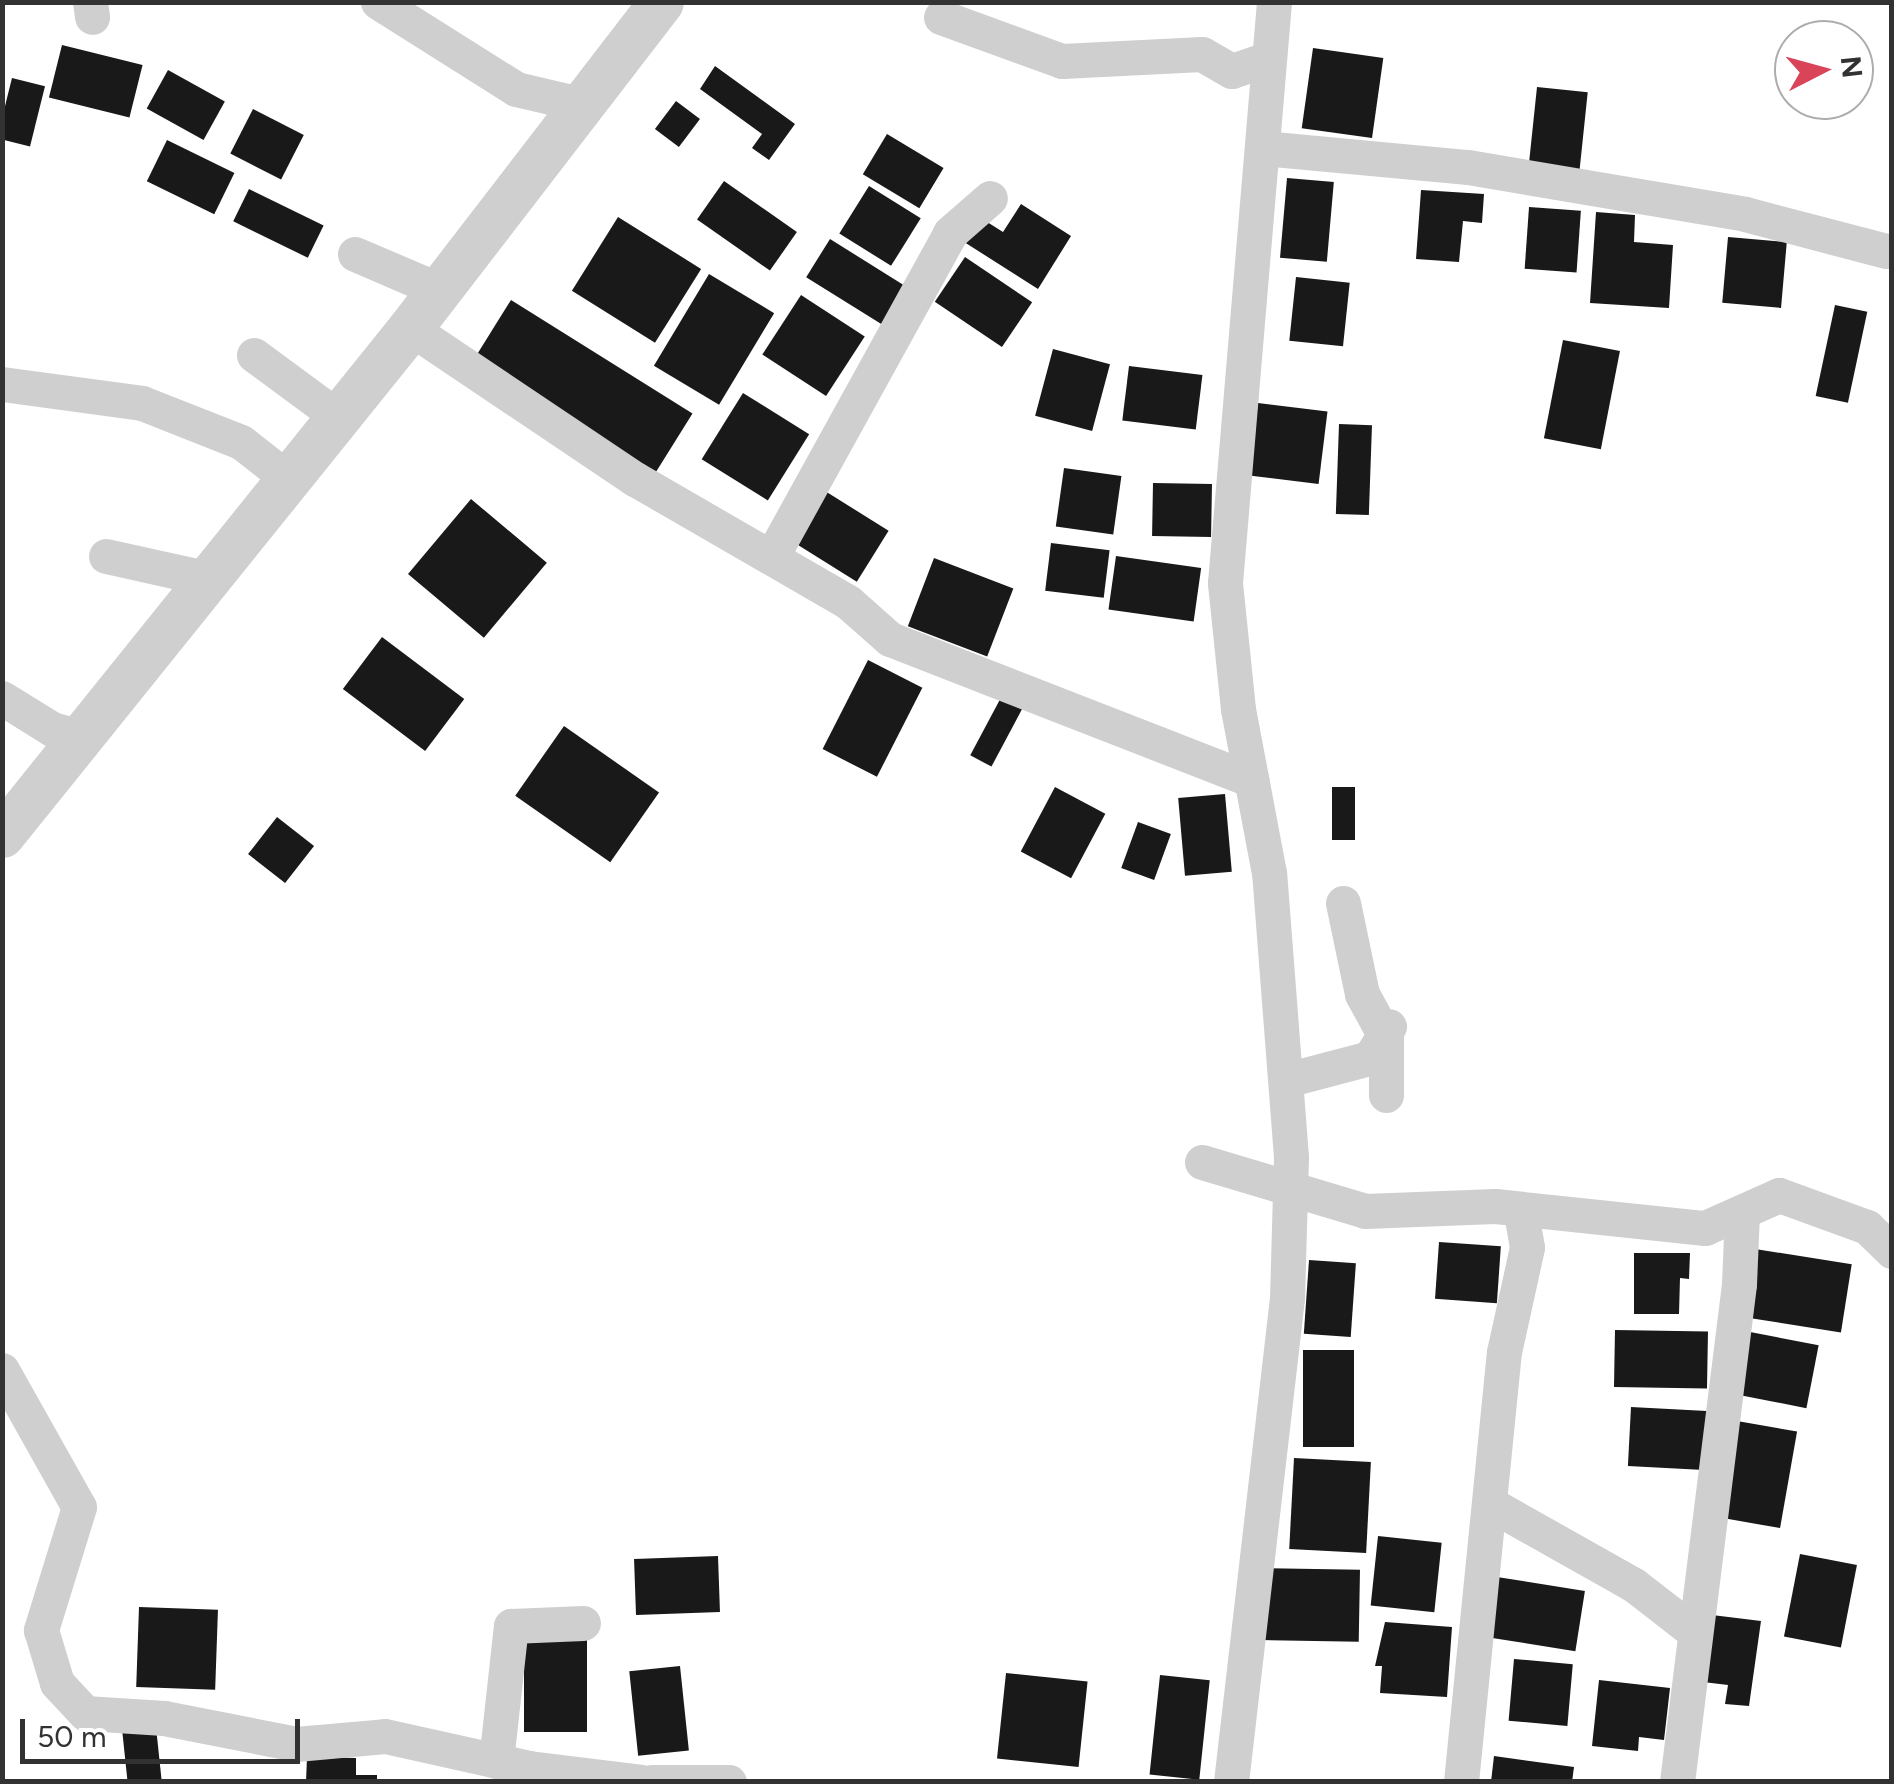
<!DOCTYPE html>
<html>
<head>
<meta charset="utf-8">
<style>
  body { margin:0 }
  #map { position:relative; width:1894px; height:1784px; overflow:hidden; background:#fff; font-family:Figtree,sans-serif }
  div>[style] { position:absolute }
  [style*='--x'] { left:calc(var(--x)*1px); top:calc(var(--y)*1px); width:calc(var(--w)*1px); rotate:calc(var(--a)*1deg) }
  .building>* { inset:0; background:#191919; transform-origin:0 0 }
  .minor>* { height:35px; margin:-17.5px; padding:0 17.5px; transform-origin:17.5px; border-radius:17.5px; background:#cfcfcf }
  .tertiary>* { height:45px; margin:-22.5px; padding:0 22.5px; transform-origin:22.5px; border-radius:22.5px; background:#cfcfcf }
  span { translate:-50% -50%; white-space:nowrap; text-align:center; line-height:1.15; -webkit-text-stroke:10px #fff; paint-order:stroke }
  .frame { position:absolute; inset:0; border:5px solid #323232; pointer-events:none }
  .north { position:absolute; left:1774px; top:20px; width:100px; height:100px; box-sizing:border-box; background:#fff; border:2px solid #adadad; border-radius:50%; rotate:84deg; font-size:28px; font-weight:700; line-height:40px; text-align:center; color:#323232 }
  .north::after { content:''; display:block; margin:auto; width:35px; height:45px; background:#d94459; clip-path:polygon(50% 0,100% 100%,50% 72%,0 100%) }
  .scale { position:absolute; left:20px; top:1719px; width:280px; height:45px; box-sizing:border-box; border:5px solid #323232; border-top:0; padding-left:12px; font-size:30px; line-height:35px; white-space:nowrap; color:#323232; -webkit-text-stroke:8px #fff; paint-order:stroke }
</style>
</head>
<body>
<div id="map">
  <div class="building">
    <i style="left:62px;top:45px;width:83px;height:54px;rotate:14deg"></i>
    <i style="left:1313px;top:48px;width:71px;height:81px;rotate:8deg"></i>
    <i style="clip-path:polygon(715px 66px,795px 124px,769px 160px,752px 148px,762px 134px,700px 89px)"></i>
    <i style="left:168px;top:70px;width:65px;height:44px;rotate:29deg"></i>
    <i style="left:12px;top:78px;width:34px;height:62px;rotate:14deg"></i>
    <i style="left:1537px;top:87px;width:51px;height:78px;rotate:6deg"></i>
    <i style="left:676px;top:101px;width:30px;height:35px;rotate:37deg"></i>
    <i style="left:253px;top:109px;width:57px;height:50px;rotate:27deg"></i>
    <i style="left:887px;top:134px;width:66px;height:47px;rotate:31deg"></i>
    <i style="left:167px;top:140px;width:75px;height:46px;rotate:26deg"></i>
    <i style="left:1287px;top:178px;width:47px;height:80px;rotate:5deg"></i>
    <i style="left:724px;top:181px;width:89px;height:47px;rotate:35deg"></i>
    <i style="left:869px;top:186px;width:61px;height:56px;rotate:32deg"></i>
    <i style="left:249px;top:189px;width:83px;height:36px;rotate:26deg"></i>
    <i style="clip-path:polygon(1421px 190px,1484px 194px,1482px 223px,1463px 221px,1459px 262px,1416px 259px)"></i>
    <i style="clip-path:polygon(1021px 204px,1071px 236px,1038px 289px,961px 240px,976px 215px,1003px 232px)"></i>
    <i style="left:1529px;top:207px;width:52px;height:62px;rotate:4deg"></i>
    <i style="clip-path:polygon(1596px 212px,1635px 215px,1634px 242px,1673px 245px,1669px 308px,1590px 303px)"></i>
    <i style="left:618px;top:217px;width:98px;height:87px;rotate:32deg"></i>
    <i style="left:1728px;top:237px;width:59px;height:66px;rotate:5deg"></i>
    <i style="left:830px;top:239px;width:90px;height:45px;rotate:32deg"></i>
    <i style="left:965px;top:257px;width:81px;height:54px;rotate:34deg"></i>
    <i style="left:709px;top:274px;width:76px;height:107px;rotate:31deg"></i>
    <i style="left:1296px;top:277px;width:54px;height:64px;rotate:6deg"></i>
    <i style="left:801px;top:295px;width:76px;height:71px;rotate:33deg"></i>
    <i style="left:511px;top:300px;width:214px;height:74px;rotate:32deg"></i>
    <i style="left:1835px;top:305px;width:33px;height:93px;rotate:12deg"></i>
    <i style="left:1563px;top:340px;width:58px;height:100px;rotate:11deg"></i>
    <i style="left:1053px;top:349px;width:59px;height:69px;rotate:15deg"></i>
    <i style="left:1129px;top:366px;width:74px;height:55px;rotate:7deg"></i>
    <i style="left:743px;top:393px;width:78px;height:78px;rotate:32deg"></i>
    <i style="left:1258px;top:403px;width:70px;height:73px;rotate:7deg"></i>
    <i style="left:1339px;top:424px;width:33px;height:90px;rotate:2deg"></i>
    <i style="left:1064px;top:468px;width:58px;height:59px;rotate:8deg"></i>
    <i style="left:1153px;top:483px;width:59px;height:53px;rotate:1deg"></i>
    <i style="left:825px;top:491px;width:75px;height:60px;rotate:32deg"></i>
    <i style="left:471px;top:499px;width:99px;height:98px;rotate:40deg"></i>
    <i style="left:1051px;top:543px;width:59px;height:48px;rotate:7deg"></i>
    <i style="left:1116px;top:556px;width:86px;height:54px;rotate:8deg"></i>
    <i style="left:934px;top:558px;width:85px;height:73px;rotate:21deg"></i>
    <i style="left:382px;top:637px;width:103px;height:65px;rotate:37deg"></i>
    <i style="left:868px;top:660px;width:61px;height:100px;rotate:27deg"></i>
    <i style="left:1005px;top:690px;width:24px;height:74px;rotate:28deg"></i>
    <i style="left:564px;top:726px;width:116px;height:85px;rotate:35deg"></i>
    <i style="left:1055px;top:787px;width:57px;height:73px;rotate:28deg"></i>
    <i style="left:1332px;top:787px;width:23px;height:53px"></i>
    <i style="left:1225px;top:794px;width:78px;height:47px;rotate:85deg"></i>
    <i style="left:277px;top:817px;width:47px;height:47px;rotate:38deg"></i>
    <i style="left:1138px;top:822px;width:35px;height:49px;rotate:20deg"></i>
    <i style="left:1439px;top:1242px;width:62px;height:57px;rotate:4deg"></i>
    <i style="left:1749px;top:1248px;width:104px;height:69px;rotate:9deg"></i>
    <i style="clip-path:polygon(1634px 1253px,1690px 1253px,1689px 1279px,1680px 1278px,1679px 1314px,1634px 1314px)"></i>
    <i style="left:1309px;top:1260px;width:47px;height:74px;rotate:4deg"></i>
    <i style="left:1615px;top:1330px;width:93px;height:57px;rotate:1deg"></i>
    <i style="left:1745px;top:1331px;width:75px;height:64px;rotate:11deg"></i>
    <i style="left:1303px;top:1350px;width:51px;height:97px"></i>
    <i style="left:1631px;top:1407px;width:76px;height:59px;rotate:3deg"></i>
    <i style="left:1737px;top:1421px;width:61px;height:98px;rotate:10deg"></i>
    <i style="left:1294px;top:1458px;width:77px;height:91px;rotate:3deg"></i>
    <i style="left:1378px;top:1536px;width:64px;height:70px;rotate:6deg"></i>
    <i style="left:1800px;top:1554px;width:58px;height:84px;rotate:11deg"></i>
    <i style="left:718px;top:1556px;width:56px;height:84px;rotate:88deg"></i>
    <i style="left:1262px;top:1568px;width:98px;height:72px;rotate:1deg"></i>
    <i style="left:1497px;top:1577px;width:89px;height:61px;rotate:9deg"></i>
    <i style="left:139px;top:1607px;width:79px;height:80px;rotate:2deg"></i>
    <i style="clip-path:polygon(1712px 1615px,1761px 1621px,1749px 1706px,1725px 1704px,1728px 1685px,1703px 1682px)"></i>
    <i style="clip-path:polygon(1385px 1622px,1452px 1627px,1447px 1697px,1380px 1693px,1382px 1666px,1375px 1666px)"></i>
    <i style="left:524px;top:1633px;width:63px;height:99px"></i>
    <i style="left:1514px;top:1659px;width:59px;height:62px;rotate:5deg"></i>
    <i style="left:680px;top:1666px;width:85px;height:51px;rotate:84deg"></i>
    <i style="left:1006px;top:1673px;width:82px;height:86px;rotate:6deg"></i>
    <i style="left:1160px;top:1675px;width:50px;height:100px;rotate:6deg"></i>
    <i style="clip-path:polygon(1599px 1680px,1670px 1688px,1664px 1740px,1639px 1737px,1638px 1751px,1592px 1746px)"></i>
    <i style="left:156px;top:1727px;width:55px;height:34px;rotate:84deg"></i>
    <i style="clip-path:polygon(1494px 1756px,1574px 1767px,1572px 1782px,1491px 1782px)"></i>
    <i style="clip-path:polygon(307px 1757px,356px 1758px,356px 1775px,377px 1775px,377px 1782px,306px 1782px)"></i>
  </div>
  <div class="minor">
    <i style="--x:90;--y:2;--w:15;--a:82"></i>
    <i style="--x:378;--y:2;--w:163;--a:32.2"></i>
    <i style="--x:516;--y:89;--w:70;--a:13.2"></i>
    <i style="--x:941;--y:17;--w:129;--a:20"></i>
    <i style="--x:1062;--y:61;--w:140;--a:-2.9"></i>
    <i style="--x:1202;--y:54;--w:34;--a:30"></i>
    <i style="--x:1232;--y:71;--w:39;--a:-19"></i>
    <i style="--x:1262;--y:148;--w:207;--a:5.3"></i>
    <i style="--x:1468;--y:167;--w:281;--a:9.6"></i>
    <i style="--x:1745;--y:214;--w:146;--a:14.7"></i>
    <i style="--x:355;--y:254;--w:91;--a:23.2"></i>
    <i style="--x:410;--y:328;--w:271;--a:33.9"></i>
    <i style="--x:635;--y:479;--w:246;--a:30"></i>
    <i style="--x:848;--y:602;--w:56;--a:41.4"></i>
    <i style="--x:890;--y:639;--w:388;--a:21.3"></i>
    <i style="--x:254;--y:355;--w:104;--a:36.4"></i>
    <i style="--x:2;--y:384;--w:141;--a:7.7"></i>
    <i style="--x:142;--y:403;--w:106;--a:21.5"></i>
    <i style="--x:241;--y:442;--w:58;--a:38"></i>
    <i style="--x:106;--y:556;--w:101;--a:12.5"></i>
    <i style="--x:772;--y:556;--w:369;--a:-61.1"></i>
    <i style="--x:950;--y:233;--w:53;--a:-41.2"></i>
    <i style="--x:2;--y:698;--w:59;--a:31.8"></i>
    <i style="--x:52;--y:729;--w:26;--a:16"></i>
    <i style="--x:1343;--y:903;--w:93;--a:78.2"></i>
    <i style="--x:1362;--y:994;--w:50;--a:61.4"></i>
    <i style="--x:1386;--y:1038;--w:57;--a:90"></i>
    <i style="--x:1286;--y:1080;--w:87;--a:-14.7"></i>
    <i style="--x:1370;--y:1058;--w:37;--a:-59"></i>
    <i style="--x:1202;--y:1162;--w:170;--a:16.7"></i>
    <i style="--x:1365;--y:1211;--w:130;--a:-2.2"></i>
    <i style="--x:1495;--y:1206;--w:211;--a:6"></i>
    <i style="--x:1705;--y:1228;--w:81;--a:-24"></i>
    <i style="--x:1779;--y:1195;--w:94;--a:20"></i>
    <i style="--x:1867;--y:1227;--w:35;--a:44"></i>
    <i style="--x:2;--y:1370;--w:157;--a:60.7"></i>
    <i style="--x:79;--y:1507;--w:129;--a:107.2"></i>
    <i style="--x:41;--y:1630;--w:55;--a:73.2"></i>
    <i style="--x:57;--y:1683;--w:41;--a:47"></i>
    <i style="--x:85;--y:1713;--w:79;--a:3.6"></i>
    <i style="--x:164;--y:1718;--w:135;--a:11.1"></i>
    <i style="--x:296;--y:1744;--w:89;--a:-5.1"></i>
    <i style="--x:385;--y:1736;--w:148;--a:12.5"></i>
    <i style="--x:529;--y:1768;--w:113;--a:7.1"></i>
    <i style="--x:1492;--y:1505;--w:163;--a:29.4"></i>
    <i style="--x:1634;--y:1585;--w:72;--a:37.7"></i>
    <i style="--x:496;--y:1761;--w:136;--a:-83.7"></i>
    <i style="--x:511;--y:1626;--w:72;--a:-2.4"></i>
    <i style="--x:652;--y:1782;--w:77;--a:0"></i>
    <i style="--x:1231;--y:1782;--w:486;--a:-83.4"></i>
    <i style="--x:1287;--y:1299;--w:142;--a:-88.4"></i>
    <i style="--x:1291;--y:1157;--w:285;--a:-94.4"></i>
    <i style="--x:1269;--y:873;--w:167;--a:-100.7"></i>
    <i style="--x:1238;--y:709;--w:127;--a:-95.9"></i>
    <i style="--x:1225;--y:583;--w:583;--a:-85.18"></i>
    <i style="--x:1461;--y:1782;--w:432;--a:-84.3"></i>
    <i style="--x:1504;--y:1352;--w:107;--a:-77.6"></i>
    <i style="--x:1527;--y:1247;--w:35;--a:-100"></i>
    <i style="--x:1677;--y:1782;--w:502;--a:-82.9"></i>
    <i style="--x:1739;--y:1284;--w:72;--a:-87.6"></i>
  </div>
  <div class="tertiary">
    <i style="--x:2;--y:835;--w:651;--a:-51.18"></i>
    <i style="--x:410;--y:328;--w:411;--a:-52.4"></i>
  </div>
  <div class="frame"></div>
  <div class="north">N</div>
  <div class="scale">50 m</div>
</div>
</body>
</html>
